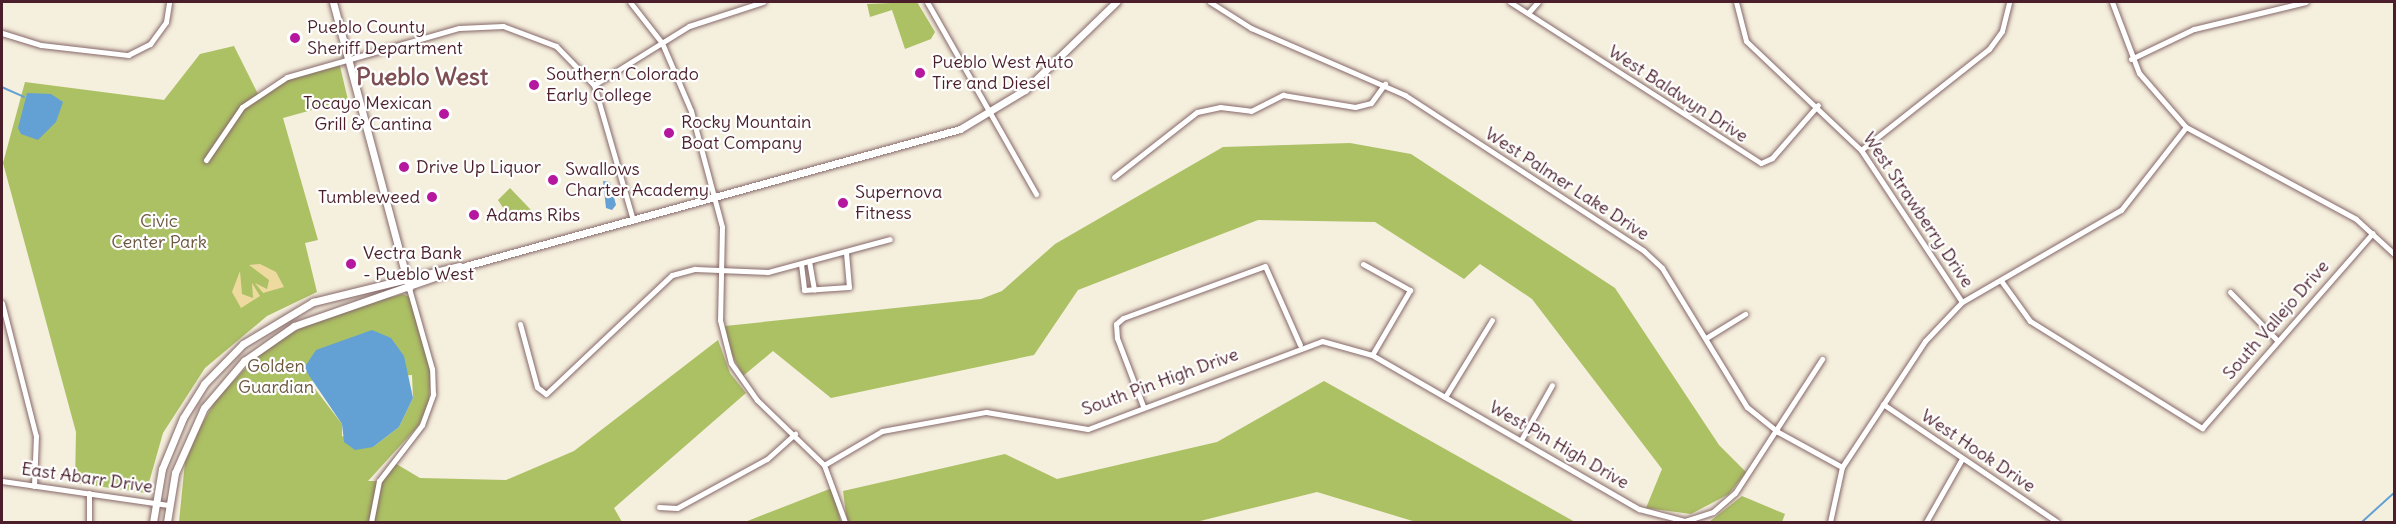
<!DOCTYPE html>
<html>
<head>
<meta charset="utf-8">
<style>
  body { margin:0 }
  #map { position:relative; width:2396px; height:524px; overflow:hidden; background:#f5efdd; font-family:Delius,sans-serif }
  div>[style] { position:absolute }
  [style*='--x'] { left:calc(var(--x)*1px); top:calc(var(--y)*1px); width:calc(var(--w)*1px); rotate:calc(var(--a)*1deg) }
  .green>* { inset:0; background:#acc064 }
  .sand>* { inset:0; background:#eeda9e }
  .water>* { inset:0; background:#63a1d5 }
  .stream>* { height:1.5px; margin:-0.75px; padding:0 0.75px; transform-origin:0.75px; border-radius:0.75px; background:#63a1d5 }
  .roads { filter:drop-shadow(0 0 2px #866869) drop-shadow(0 0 2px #866869) }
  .minor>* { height:5px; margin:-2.5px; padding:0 2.5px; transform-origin:2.5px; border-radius:2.5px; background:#fff }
  .major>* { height:7px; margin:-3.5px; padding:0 3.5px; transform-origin:3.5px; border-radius:3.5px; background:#fff }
  .dots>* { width:16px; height:16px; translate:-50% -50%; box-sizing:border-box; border:3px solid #fff; border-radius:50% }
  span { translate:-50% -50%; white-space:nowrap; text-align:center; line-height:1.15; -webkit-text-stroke:4.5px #fff; paint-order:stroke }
  .poi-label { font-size:18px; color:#4a1f2b }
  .left { translate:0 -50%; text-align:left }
  .right { translate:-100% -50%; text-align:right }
  .street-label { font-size:18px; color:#4a1f2b }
  .park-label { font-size:18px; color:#6c573f }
  .district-label { font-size:24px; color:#7e4f52; font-weight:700 }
  .frame { position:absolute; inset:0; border:3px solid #4a1f2b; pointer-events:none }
</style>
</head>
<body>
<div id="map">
  <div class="green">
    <i style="clip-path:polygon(917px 2px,935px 32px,931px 39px,905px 49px,892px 10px,870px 17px,867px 4px)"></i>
    <i style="clip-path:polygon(234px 46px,258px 94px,287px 77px,339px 62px,348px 100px,283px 118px,318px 240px,305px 243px,317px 292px,267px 316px,205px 368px,163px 433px,146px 493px,75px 483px,76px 432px,3px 163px,25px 82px,164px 100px,200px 54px)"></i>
    <i style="clip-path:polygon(1350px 143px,1411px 154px,1615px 288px,1719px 445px,1746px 472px,1729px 494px,1691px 514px,1646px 508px,1662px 469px,1532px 299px,1480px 264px,1464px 279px,1375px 222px,1258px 220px,1078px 290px,1034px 355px,831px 398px,773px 351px,743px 376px,729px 349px,725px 326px,981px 299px,1002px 291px,1055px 244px,1223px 147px)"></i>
    <i style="clip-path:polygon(510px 188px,531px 210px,511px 220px,498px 200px)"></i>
    <i style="clip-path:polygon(evenodd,403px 294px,410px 297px,431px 372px,429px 401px,419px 425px,368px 481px,379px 481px,393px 462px,420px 478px,506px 480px,574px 451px,718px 340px,730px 373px,746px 393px,614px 508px,622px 522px,179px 522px,185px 462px,201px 426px,215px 401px,265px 347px,330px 313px,403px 294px,412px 375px,413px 398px,399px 427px,373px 447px,342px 436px,342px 424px,309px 381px,412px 375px)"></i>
    <i style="clip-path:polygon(1324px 381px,1575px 522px,1416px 522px,1317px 492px,1196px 522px,847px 522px,843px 491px,1005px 454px,1057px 479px,1217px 442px)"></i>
    <i style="clip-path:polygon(832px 488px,841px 522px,745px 522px)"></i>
    <i style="clip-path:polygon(1742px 496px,1785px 514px,1782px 522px,1709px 522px)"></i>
  </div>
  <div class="sand">
    <i style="clip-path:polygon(260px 264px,276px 272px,284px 287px,263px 293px,255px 283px,267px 289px,269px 280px,249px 265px)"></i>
    <i style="clip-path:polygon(240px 271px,242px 294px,253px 298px,252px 283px,260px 296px,241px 308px,232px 292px)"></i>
  </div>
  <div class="water">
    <i style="clip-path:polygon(27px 93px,51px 94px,63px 102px,56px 122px,38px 140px,21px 134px,18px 128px)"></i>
    <i style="clip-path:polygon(603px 181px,610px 182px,616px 205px,612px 210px,606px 208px)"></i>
    <i style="clip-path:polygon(372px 330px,391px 338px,404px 356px,413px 398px,399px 427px,373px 447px,355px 450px,344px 442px,342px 424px,304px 368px,316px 350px)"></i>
  </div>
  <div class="stream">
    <i style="--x:2;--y:87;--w:24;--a:24"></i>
    <i style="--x:2362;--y:522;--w:43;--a:-42.2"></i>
  </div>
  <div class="roads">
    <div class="minor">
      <i style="--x:630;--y:2;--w:52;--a:52"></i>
      <i style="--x:662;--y:43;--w:74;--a:66.9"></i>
      <i style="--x:691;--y:111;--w:120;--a:75"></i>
      <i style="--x:722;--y:227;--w:93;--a:91.2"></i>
      <i style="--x:720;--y:320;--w:44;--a:75.7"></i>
      <i style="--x:731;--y:363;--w:45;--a:54.9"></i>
      <i style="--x:757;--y:400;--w:93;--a:44.1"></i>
      <i style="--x:824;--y:465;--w:61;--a:69.8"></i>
      <i style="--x:927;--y:2;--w:221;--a:60.4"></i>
      <i style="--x:1210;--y:2;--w:49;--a:32.4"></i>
      <i style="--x:1251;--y:28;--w:168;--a:23.5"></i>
      <i style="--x:1405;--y:95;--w:285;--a:33.1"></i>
      <i style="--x:1644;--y:251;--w:25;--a:43"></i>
      <i style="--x:1662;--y:268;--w:163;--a:58.6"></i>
      <i style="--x:1747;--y:407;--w:40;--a:39"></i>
      <i style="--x:1778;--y:432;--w:73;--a:28.7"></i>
      <i style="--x:1510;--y:2;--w:298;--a:32.7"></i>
      <i style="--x:1761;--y:163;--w:12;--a:-24"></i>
      <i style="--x:1772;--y:158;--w:70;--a:-49"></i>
      <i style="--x:1736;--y:2;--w:40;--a:75.6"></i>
      <i style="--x:1746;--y:41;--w:158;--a:43.5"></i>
      <i style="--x:1861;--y:150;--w:182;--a:56.4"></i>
      <i style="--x:2112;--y:2;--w:76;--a:69.2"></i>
      <i style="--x:2139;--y:73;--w:72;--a:49"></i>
      <i style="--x:2186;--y:127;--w:193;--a:28.4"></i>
      <i style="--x:2356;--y:219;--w:52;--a:42.6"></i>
      <i style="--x:1528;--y:13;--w:15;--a:-48"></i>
      <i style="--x:2;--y:33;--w:41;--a:17.1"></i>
      <i style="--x:41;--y:45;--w:88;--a:6.6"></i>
      <i style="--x:128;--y:55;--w:25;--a:-27"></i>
      <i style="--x:150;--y:44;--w:27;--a:-54"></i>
      <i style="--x:166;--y:22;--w:20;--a:-81"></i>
      <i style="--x:2131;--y:59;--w:70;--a:-25.5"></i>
      <i style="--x:2194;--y:29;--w:115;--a:-13.6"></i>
      <i style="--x:594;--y:85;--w:112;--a:-31.8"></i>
      <i style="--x:689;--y:26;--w:78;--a:-18"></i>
      <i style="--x:1861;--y:150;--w:163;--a:-38.3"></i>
      <i style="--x:1989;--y:49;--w:22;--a:-54"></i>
      <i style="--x:2002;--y:31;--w:30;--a:-76"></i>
      <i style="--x:206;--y:160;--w:64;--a:-55.8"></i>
      <i style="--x:242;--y:107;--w:54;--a:-33.7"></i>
      <i style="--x:287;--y:77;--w:179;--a:-15.9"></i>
      <i style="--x:459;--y:28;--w:44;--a:-2.6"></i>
      <i style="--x:503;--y:26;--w:57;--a:20.7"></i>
      <i style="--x:556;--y:46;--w:54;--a:45.7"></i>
      <i style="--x:594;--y:85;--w:141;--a:73.9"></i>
      <i style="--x:1114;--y:177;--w:105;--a:-38.1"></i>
      <i style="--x:1197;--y:112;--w:24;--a:-12"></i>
      <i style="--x:1220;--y:107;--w:31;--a:7"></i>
      <i style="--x:1251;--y:111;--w:36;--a:-27"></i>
      <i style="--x:1283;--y:95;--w:73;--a:9.5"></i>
      <i style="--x:1355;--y:107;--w:16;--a:-14"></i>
      <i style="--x:1371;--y:103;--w:24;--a:-54"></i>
      <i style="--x:809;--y:261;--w:29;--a:80"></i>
      <i style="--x:801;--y:264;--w:26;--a:83"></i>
      <i style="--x:804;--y:290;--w:45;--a:-3.8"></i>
      <i style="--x:849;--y:287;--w:36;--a:-95"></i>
      <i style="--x:1363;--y:264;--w:54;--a:29"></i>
      <i style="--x:1410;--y:290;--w:75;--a:120.3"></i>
      <i style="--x:2002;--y:282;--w:48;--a:54.3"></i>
      <i style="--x:2030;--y:321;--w:203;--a:31.9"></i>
      <i style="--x:2202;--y:428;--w:259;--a:-48.8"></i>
      <i style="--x:2230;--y:292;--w:66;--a:45.6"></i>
      <i style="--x:2;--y:303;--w:137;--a:75.7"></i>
      <i style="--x:36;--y:436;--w:50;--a:92.3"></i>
      <i style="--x:520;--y:324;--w:65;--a:74.9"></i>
      <i style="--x:537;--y:387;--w:11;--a:38"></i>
      <i style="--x:546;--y:394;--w:173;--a:-43.4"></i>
      <i style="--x:672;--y:275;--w:24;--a:-15"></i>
      <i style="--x:695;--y:269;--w:73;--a:2.4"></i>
      <i style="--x:768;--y:272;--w:126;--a:-15.1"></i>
      <i style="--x:1706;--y:338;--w:46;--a:-31.6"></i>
      <i style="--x:1445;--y:397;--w:90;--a:-58.6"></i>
      <i style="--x:1883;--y:404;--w:210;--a:34.1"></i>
      <i style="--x:1143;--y:406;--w:73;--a:-110.9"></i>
      <i style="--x:1117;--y:338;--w:14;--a:-94"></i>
      <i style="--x:1116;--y:324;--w:9;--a:-41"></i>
      <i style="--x:1123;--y:318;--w:151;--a:-20.1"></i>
      <i style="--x:1265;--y:266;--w:86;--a:66.1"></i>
      <i style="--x:1521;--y:440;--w:63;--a:-60.6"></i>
      <i style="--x:824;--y:465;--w:67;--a:-30.4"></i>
      <i style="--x:882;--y:431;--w:106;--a:-10.4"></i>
      <i style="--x:986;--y:412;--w:103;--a:9.5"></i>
      <i style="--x:1088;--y:429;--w:250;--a:-20.6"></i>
      <i style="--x:1322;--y:341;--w:52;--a:15.6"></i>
      <i style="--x:1372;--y:355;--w:308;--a:30"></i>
      <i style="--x:1639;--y:509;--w:48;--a:14.6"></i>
      <i style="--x:1685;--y:521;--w:29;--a:-18"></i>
      <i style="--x:1713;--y:512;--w:29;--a:-41"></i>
      <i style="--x:1735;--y:493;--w:160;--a:-57"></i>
      <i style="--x:2;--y:481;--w:168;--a:8.2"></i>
      <i style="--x:659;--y:507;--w:18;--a:3"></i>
      <i style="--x:677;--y:508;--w:102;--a:-28.6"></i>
      <i style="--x:767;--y:459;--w:38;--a:-42"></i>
      <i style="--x:89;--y:522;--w:29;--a:-90"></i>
      <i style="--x:371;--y:522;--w:42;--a:-79"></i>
      <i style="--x:379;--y:481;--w:71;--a:-52.5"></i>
      <i style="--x:422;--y:425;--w:33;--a:-70"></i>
      <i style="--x:433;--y:394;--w:25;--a:-92"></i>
      <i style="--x:432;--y:369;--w:84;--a:-105.9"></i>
      <i style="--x:1830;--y:522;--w:56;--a:-77.7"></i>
      <i style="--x:1842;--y:467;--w:151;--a:-56.6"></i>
      <i style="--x:1925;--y:341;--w:54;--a:-46.5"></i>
      <i style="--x:1962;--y:302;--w:184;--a:-30.1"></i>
      <i style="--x:2121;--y:210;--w:105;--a:-51.9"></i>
      <i style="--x:1926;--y:522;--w:73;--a:-60.3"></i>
    </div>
    <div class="major">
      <i style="--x:333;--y:2;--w:296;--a:75.1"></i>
      <i style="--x:153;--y:522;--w:54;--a:-80.4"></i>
      <i style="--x:162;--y:469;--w:55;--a:-67.6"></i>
      <i style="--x:183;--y:418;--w:40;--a:-58"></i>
      <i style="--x:204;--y:384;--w:56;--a:-45.7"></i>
      <i style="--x:243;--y:344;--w:82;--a:-31"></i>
      <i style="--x:313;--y:302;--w:151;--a:-13.8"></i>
      <i style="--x:167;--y:522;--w:50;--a:-80.7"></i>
      <i style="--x:175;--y:473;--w:71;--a:-66"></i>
      <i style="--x:204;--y:408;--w:62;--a:-49.6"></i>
      <i style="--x:244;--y:361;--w:61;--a:-35"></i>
      <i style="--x:294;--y:326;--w:185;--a:-19.2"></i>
      <i style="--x:469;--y:265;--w:509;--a:-15.48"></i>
      <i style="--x:960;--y:129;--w:76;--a:-31"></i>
      <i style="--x:1025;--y:90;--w:127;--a:-44"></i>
    </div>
  </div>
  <div class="dots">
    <i style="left:295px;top:38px;background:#b5179e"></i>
    <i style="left:920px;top:73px;background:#b5179e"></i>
    <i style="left:534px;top:85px;background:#b5179e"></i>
    <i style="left:444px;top:114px;background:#b5179e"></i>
    <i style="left:669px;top:133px;background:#b5179e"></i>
    <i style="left:404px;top:167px;background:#b5179e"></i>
    <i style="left:553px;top:180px;background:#b5179e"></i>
    <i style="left:432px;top:197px;background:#b5179e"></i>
    <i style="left:843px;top:203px;background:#b5179e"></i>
    <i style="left:474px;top:215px;background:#b5179e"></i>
    <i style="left:351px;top:264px;background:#b5179e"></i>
  </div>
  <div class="poi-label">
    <span class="left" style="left:307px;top:38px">Pueblo County<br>Sheriff Department</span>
    <span class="left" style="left:932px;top:73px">Pueblo West Auto<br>Tire and Diesel</span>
    <span class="left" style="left:546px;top:85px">Southern Colorado<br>Early College</span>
    <span class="right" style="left:432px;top:114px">Tocayo Mexican<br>Grill &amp; Cantina</span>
    <span class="left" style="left:681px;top:133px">Rocky Mountain<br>Boat Company</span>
    <span class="left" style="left:416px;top:167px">Drive Up Liquor</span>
    <span class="left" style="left:565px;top:180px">Swallows<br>Charter Academy</span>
    <span class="left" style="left:855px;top:203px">Supernova<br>Fitness</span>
    <span class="right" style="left:420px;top:197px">Tumbleweed</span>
    <span class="left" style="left:486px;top:215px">Adams Ribs</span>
    <span class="left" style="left:363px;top:264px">Vectra Bank<br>- Pueblo West</span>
  </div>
  <div class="street-label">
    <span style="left:1678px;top:94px;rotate:33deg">West Baldwyn Drive</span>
    <span style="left:1567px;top:184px;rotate:33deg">West Palmer Lake Drive</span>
    <span style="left:1918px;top:210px;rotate:56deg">West Strawberry Drive</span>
    <span style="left:2276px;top:320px;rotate:-49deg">South Vallejo Drive</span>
    <span style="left:1160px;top:382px;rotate:-20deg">South Pin High Drive</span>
    <span style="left:1559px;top:445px;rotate:30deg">West Pin High Drive</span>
    <span style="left:1978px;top:451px;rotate:34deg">West Hook Drive</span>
    <span style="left:87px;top:478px;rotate:8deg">East Abarr Drive</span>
  </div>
  <div class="park-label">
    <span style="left:159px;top:232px">Civic<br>Center Park</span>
    <span style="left:276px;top:377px">Golden<br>Guardian</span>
  </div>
  <div class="district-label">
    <span style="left:422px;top:77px">Pueblo West</span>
  </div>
  <div class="frame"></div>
</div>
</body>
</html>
